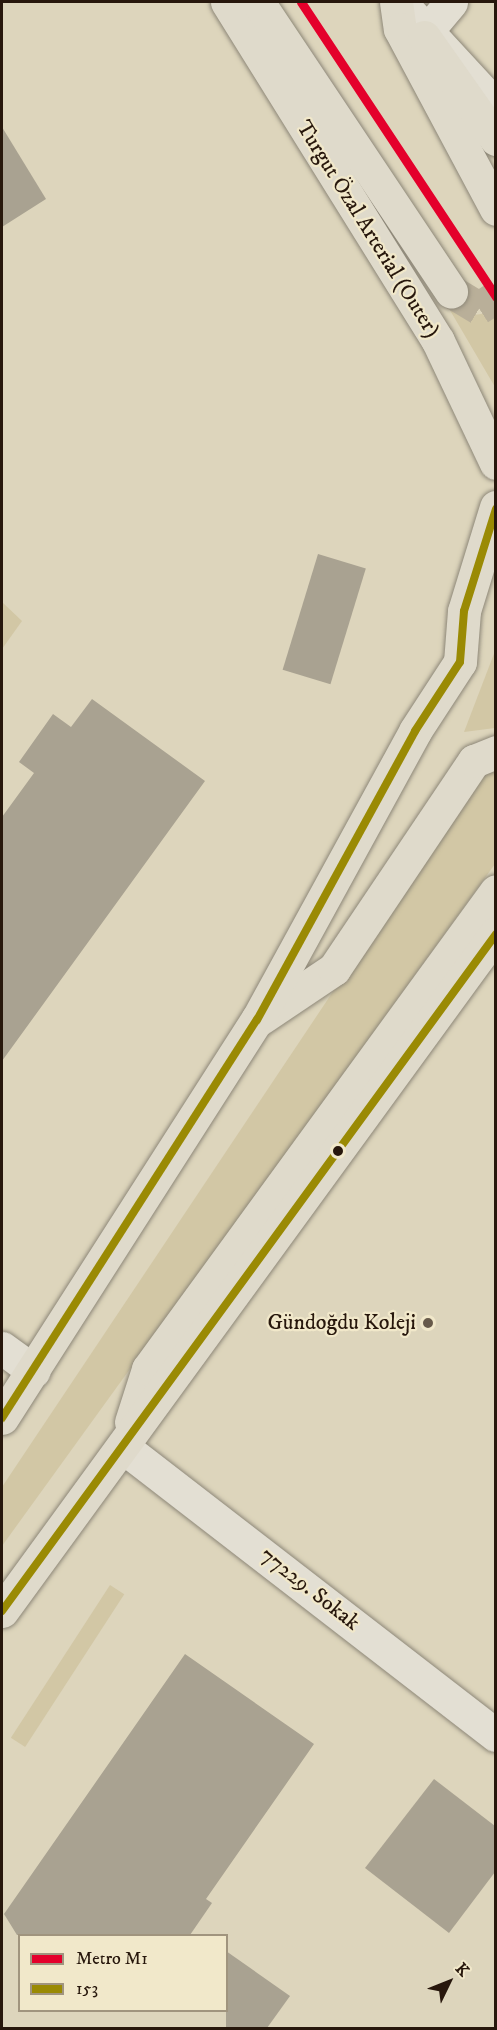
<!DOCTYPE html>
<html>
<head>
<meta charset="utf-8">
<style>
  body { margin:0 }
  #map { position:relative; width:497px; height:2030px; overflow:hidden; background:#ddd5bc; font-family:"IM FELL DW Pica",serif }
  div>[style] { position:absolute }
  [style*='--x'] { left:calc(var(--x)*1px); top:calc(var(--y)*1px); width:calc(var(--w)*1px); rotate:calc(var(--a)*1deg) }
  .green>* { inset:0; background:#d2c7a5; transform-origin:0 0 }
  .building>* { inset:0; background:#a9a291; transform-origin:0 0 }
  .primary-tunnel>* { height:33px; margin-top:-16.5px; transform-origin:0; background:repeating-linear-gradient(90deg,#b9af99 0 33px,transparent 0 49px) }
  .roads { filter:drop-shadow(0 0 2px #8d8778) drop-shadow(0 0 2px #8d8778) }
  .minor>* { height:33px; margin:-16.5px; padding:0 16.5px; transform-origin:16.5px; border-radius:16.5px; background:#e3dfd3 }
  .secondary>* { height:33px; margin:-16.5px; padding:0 16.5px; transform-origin:16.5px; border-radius:16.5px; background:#e3dfd3 }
  .primary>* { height:33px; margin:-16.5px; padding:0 16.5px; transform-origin:16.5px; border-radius:16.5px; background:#dfdacb }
  .bus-1>* { height:8px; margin:-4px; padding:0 4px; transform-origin:4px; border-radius:4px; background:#9a8a04 }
  .metro-1>* { height:9px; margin:-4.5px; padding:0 4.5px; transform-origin:4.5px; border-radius:4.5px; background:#e4002b }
  .dots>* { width:16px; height:16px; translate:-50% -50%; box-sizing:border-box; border:3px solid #f1e8ca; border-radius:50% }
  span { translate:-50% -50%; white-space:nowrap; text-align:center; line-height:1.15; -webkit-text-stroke:4.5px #f1e8ca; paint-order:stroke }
  .street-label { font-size:22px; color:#27170c }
  .poi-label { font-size:22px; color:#27170c }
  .right { translate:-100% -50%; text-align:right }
  .frame { position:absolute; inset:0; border:3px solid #27170c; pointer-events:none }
  .legend { position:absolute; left:18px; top:1934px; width:210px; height:78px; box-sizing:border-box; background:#f1e8ca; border:2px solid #a0947e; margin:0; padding:8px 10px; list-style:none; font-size:18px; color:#27170c }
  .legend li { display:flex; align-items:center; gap:12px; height:30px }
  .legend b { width:30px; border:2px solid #a0947e }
  .north { position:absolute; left:419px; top:1952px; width:60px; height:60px; -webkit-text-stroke:4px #f1e8ca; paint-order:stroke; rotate:47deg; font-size:16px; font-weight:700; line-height:24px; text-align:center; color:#27170c }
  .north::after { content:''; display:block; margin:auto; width:21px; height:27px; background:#27170c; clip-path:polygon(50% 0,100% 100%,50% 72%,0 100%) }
</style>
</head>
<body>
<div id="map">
  <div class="green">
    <i style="clip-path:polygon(444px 300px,474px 315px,495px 312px,495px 387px)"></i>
    <i style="clip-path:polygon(2px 602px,22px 621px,2px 649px)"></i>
    <i style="clip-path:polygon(495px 651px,495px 728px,464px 732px)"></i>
    <i style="clip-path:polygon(491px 770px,495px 770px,495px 864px,2px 1546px,2px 1487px,473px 782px)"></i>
    <i style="left:110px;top:1585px;width:17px;height:182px;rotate:33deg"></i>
  </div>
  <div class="building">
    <i style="clip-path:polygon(2px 127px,46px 199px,2px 227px)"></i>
    <i style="left:318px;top:554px;width:50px;height:121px;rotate:17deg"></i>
    <i style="clip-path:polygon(92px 699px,205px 781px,2px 1061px,2px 817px,34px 773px,19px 762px,53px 714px,71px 727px)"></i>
    <i style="clip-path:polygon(185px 1654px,314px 1744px,206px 1899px,212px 1903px,190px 1935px,17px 1935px,4px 1914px)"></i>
    <i style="clip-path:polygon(434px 1779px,495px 1826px,495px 1872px,449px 1933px,365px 1868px)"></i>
    <i style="clip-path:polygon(226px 1951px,290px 1996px,267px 2028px,226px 2028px)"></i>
  </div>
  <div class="primary-tunnel">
    <i style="--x:451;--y:291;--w:33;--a:31"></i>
    <i style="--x:479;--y:308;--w:20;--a:-33"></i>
  </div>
  <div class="roads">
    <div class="minor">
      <i style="--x:426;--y:32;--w:39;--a:-50"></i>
      <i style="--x:2;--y:1348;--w:39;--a:36"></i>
      <i style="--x:123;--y:1447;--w:471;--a:37.7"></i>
    </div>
    <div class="secondary">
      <i style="--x:400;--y:2;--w:142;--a:47.3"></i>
    </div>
    <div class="primary">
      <i style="--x:227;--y:2;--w:399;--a:58.1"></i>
      <i style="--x:438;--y:341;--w:135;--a:64.6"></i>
      <i style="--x:258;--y:2;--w:348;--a:56.3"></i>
      <i style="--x:396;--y:2;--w:27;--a:82"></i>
      <i style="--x:400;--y:29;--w:204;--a:61.9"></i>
      <i style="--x:424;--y:37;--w:125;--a:54.8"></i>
      <i style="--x:261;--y:1018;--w:88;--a:-33.9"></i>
      <i style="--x:334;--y:969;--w:251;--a:-56.1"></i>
      <i style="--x:474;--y:761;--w:24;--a:-22"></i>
      <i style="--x:2;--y:1418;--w:473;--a:-57.4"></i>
      <i style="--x:257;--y:1020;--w:329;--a:-61.3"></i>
      <i style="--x:415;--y:731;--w:82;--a:-56.9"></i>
      <i style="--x:460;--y:662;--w:51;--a:-85.5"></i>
      <i style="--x:464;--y:611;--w:109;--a:-72.9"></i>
      <i style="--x:131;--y:1422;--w:56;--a:-72.2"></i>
      <i style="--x:148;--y:1369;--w:591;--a:-53.94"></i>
      <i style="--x:2;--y:1611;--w:839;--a:-53.92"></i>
    </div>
  </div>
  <div class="bus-1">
    <i style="--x:2;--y:1418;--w:473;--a:-57.4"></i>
    <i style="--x:257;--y:1020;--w:329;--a:-61.3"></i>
    <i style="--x:415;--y:731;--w:82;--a:-56.9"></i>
    <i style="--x:460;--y:662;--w:51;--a:-85.5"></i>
    <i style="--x:464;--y:611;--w:107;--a:-72.6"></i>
    <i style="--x:2;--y:1611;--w:838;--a:-53.88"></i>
  </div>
  <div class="metro-1">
    <i style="--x:301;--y:2;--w:354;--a:56.5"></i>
  </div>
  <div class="dots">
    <i style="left:338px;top:1151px;background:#27170c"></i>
    <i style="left:428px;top:1323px;background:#675a4a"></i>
  </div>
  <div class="street-label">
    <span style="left:368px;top:229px;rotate:58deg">Turgut Özal Arterial (Outer)</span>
    <span style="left:310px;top:1589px;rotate:38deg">77229. Sokak</span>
  </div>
  <div class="poi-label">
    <span class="right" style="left:416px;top:1323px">Gündoğdu Koleji</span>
  </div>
  <div class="frame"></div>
  <ul class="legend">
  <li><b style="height:8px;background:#e4002b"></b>Metro M1</li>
  <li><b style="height:8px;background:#9a8a04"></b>153</li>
  </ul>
  <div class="north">K</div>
</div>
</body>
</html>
